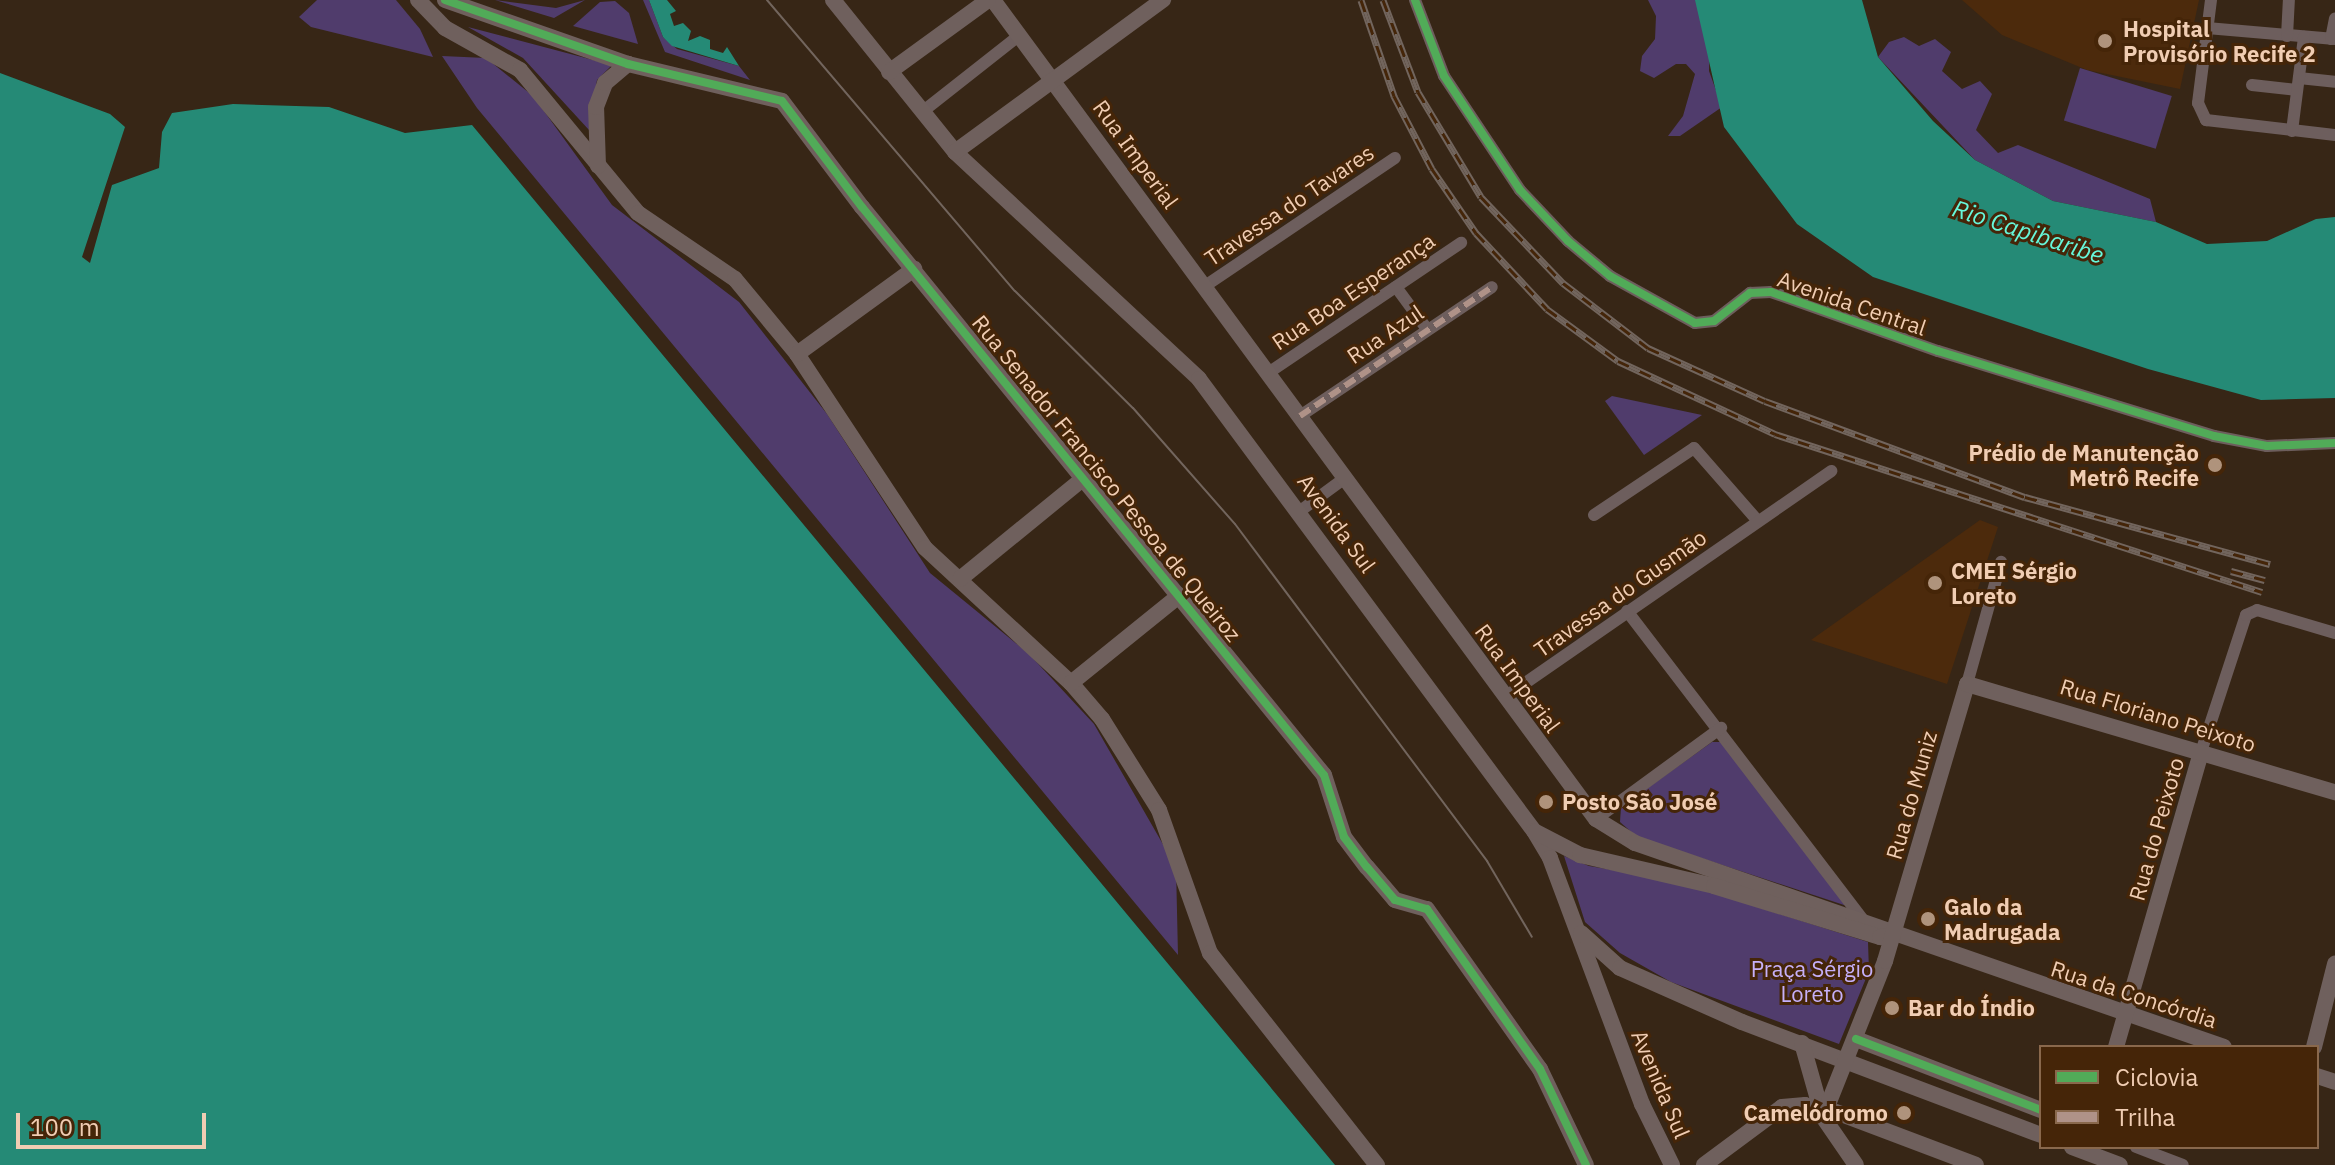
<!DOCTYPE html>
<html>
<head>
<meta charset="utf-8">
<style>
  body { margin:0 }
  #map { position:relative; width:2335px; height:1165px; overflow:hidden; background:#372616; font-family:"IBM Plex Sans",sans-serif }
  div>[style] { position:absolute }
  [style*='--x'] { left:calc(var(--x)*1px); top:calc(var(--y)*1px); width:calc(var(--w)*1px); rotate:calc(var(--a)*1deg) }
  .built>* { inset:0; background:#4c2a0c }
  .green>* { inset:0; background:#503c6c; transform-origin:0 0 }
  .water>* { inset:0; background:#258a76 }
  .street>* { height:12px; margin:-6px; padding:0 6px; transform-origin:6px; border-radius:6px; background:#6d5e5d }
  .secondary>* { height:16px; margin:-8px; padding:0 8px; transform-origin:8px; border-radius:8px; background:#6f605d }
  .tram>* { height:2px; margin:-1px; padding:0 1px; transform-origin:1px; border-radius:1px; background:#72655d }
  .rail>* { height:7px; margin-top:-3.5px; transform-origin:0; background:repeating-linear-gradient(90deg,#452508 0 12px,#72655d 0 24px); box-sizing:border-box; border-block:2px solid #72655d }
  .quiet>* { height:6px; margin-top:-3px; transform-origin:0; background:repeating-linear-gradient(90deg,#af9288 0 12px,transparent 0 18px) }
  .cycleway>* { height:8px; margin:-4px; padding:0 4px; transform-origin:4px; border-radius:4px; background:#51ab58 }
  .dots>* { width:22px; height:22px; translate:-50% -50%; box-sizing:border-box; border:4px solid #452508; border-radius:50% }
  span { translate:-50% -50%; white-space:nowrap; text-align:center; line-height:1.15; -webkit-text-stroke:6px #452508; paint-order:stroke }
  .poi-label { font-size:22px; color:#f0cdb3; font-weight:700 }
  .left { translate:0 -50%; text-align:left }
  .right { translate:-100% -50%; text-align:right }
  .street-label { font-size:22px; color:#f0cdb3 }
  .park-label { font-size:22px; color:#c6b0f9 }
  .water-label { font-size:24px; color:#66f7da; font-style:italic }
  .legend { position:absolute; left:2039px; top:1045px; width:280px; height:104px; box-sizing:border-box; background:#452508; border:2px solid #89684c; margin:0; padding:10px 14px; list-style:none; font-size:24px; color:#f0cdb3 }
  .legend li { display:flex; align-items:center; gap:16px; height:40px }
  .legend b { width:40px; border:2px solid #89684c }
  .scale { position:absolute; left:16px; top:1113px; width:190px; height:36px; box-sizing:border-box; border:4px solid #f0cdb3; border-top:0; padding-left:10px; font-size:24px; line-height:28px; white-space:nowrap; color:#f0cdb3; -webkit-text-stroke:6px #452508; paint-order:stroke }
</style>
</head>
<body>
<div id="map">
  <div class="built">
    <i style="clip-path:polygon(1962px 0,2199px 0,2180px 89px,2087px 70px,2002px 35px)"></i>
    <i style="clip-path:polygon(1980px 520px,1998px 527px,1947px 684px,1811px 640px)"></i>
  </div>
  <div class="green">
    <i style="clip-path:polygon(317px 0,396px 0,420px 29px,433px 57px,311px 27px,299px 17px)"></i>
    <i style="clip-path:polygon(495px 0,556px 8px,585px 0,554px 18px)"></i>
    <i style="clip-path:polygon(643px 0,649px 0,663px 37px,677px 49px,739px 66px,750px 80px,665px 52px)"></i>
    <i style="clip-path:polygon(1648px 0,1704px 0,1710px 28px,1709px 71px,1722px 107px,1680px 136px,1668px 136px,1683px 116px,1695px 74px,1686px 64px,1676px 64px,1654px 78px,1640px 71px,1642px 56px,1655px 39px,1656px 16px)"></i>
    <i style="clip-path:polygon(615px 1px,629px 13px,638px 44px,573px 26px,600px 2px)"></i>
    <i style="clip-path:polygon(468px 27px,612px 65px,597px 80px,589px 130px,523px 58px)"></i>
    <i style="clip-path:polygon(1904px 37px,1919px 46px,1935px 39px,1951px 52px,1942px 71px,1962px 89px,1980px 81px,1992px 94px,1976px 130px,1998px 153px,2018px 145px,2150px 199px,2156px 222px,2053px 201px,1975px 160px,1878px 57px,1889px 42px)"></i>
    <i style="clip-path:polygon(442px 56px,486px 58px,533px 96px,612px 205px,739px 302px,827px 414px,930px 573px,1029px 654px,1094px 724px,1176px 867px,1178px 955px,477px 108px)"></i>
    <i style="left:2080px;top:68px;width:96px;height:55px;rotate:17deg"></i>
    <i style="clip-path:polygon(1612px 396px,1702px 415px,1644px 455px,1605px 401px)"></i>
    <i style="clip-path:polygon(1712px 742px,1721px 742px,1847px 906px,1637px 837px,1620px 822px,1621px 807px)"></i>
    <i style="clip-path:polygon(1564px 856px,1589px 866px,1672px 880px,1868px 942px,1869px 971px,1839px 1044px,1671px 982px,1620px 953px,1585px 922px)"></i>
  </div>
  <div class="water">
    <i style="clip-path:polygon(649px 0,667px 0,676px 11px,670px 14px,674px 26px,683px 23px,691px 31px,688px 41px,700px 36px,710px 40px,710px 49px,723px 53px,727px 47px,739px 66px,672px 46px,663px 37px)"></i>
    <i style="clip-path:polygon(1695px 0,1862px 0,1878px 57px,1933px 121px,1975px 160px,2053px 201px,2156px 222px,2207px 244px,2267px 241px,2316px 219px,2335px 217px,2335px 398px,2261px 400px,2148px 369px,1873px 277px,1797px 224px,1724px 127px)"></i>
    <i style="clip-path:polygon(0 73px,110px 114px,125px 127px,82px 257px,90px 263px,112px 185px,159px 168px,162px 132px,172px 113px,233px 104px,329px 107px,405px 133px,472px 125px,1335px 1165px,0 1165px)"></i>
  </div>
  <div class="street">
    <i style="--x:1415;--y:0;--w:81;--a:69.1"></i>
    <i style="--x:1444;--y:76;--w:137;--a:56.3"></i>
    <i style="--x:1520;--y:190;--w:70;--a:46.7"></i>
    <i style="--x:1568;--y:241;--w:55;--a:39.8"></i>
    <i style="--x:1610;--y:276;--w:97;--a:28.9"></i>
    <i style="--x:1695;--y:323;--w:19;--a:-6"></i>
    <i style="--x:1714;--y:321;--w:46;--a:-37.9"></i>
    <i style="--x:1750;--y:293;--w:21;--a:-3"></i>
    <i style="--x:1771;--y:292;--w:177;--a:19.5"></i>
    <i style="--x:1938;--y:351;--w:289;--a:17.1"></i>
    <i style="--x:2214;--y:436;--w:54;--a:10.7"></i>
    <i style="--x:2267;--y:446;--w:68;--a:-2.5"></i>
    <i style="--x:2211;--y:0;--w:104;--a:97.2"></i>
    <i style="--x:2198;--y:103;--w:19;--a:65"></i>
    <i style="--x:2206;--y:120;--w:130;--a:6.6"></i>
    <i style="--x:2207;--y:28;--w:128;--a:4.9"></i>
    <i style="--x:2287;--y:36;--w:36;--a:-87"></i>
    <i style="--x:2331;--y:39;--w:21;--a:-79"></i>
    <i style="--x:2299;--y:78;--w:36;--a:6"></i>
    <i style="--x:2252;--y:85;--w:45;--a:6.3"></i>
    <i style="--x:922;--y:112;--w:125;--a:-38.2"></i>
    <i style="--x:2292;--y:131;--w:95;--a:-82.7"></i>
    <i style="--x:1205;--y:286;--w:229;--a:-34"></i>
    <i style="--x:1396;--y:287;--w:52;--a:53.6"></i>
    <i style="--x:1268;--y:373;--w:233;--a:-34"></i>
    <i style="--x:1300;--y:416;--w:231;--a:-33.9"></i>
    <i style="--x:1300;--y:511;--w:56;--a:-36.3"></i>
    <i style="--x:1594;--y:515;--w:120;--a:-33.8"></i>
    <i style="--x:1694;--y:448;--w:97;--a:48.8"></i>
    <i style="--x:1627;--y:611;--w:395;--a:52.6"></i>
    <i style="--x:1967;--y:684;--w:127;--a:-74.4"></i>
    <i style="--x:1505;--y:697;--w:397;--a:-34.7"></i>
    <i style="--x:2201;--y:752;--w:144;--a:-71.8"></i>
    <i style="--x:2246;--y:615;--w:12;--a:-24"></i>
    <i style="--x:2257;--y:610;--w:81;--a:16.4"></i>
    <i style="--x:1596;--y:819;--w:155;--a:-36.1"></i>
    <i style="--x:2136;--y:1147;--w:50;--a:21"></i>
  </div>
  <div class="secondary">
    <i style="--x:418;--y:0;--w:39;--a:46"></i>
    <i style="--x:445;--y:28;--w:86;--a:29.2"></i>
    <i style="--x:520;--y:70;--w:185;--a:50.5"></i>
    <i style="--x:638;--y:213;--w:117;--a:34.2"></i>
    <i style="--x:735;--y:279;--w:97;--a:50.4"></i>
    <i style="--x:797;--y:354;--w:232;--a:56.6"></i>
    <i style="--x:925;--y:548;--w:199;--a:42.8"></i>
    <i style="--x:1071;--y:683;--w:48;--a:49.3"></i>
    <i style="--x:1102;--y:719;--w:107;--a:57.9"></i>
    <i style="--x:1159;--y:810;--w:152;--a:70.4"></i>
    <i style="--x:1210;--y:953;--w:270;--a:51.8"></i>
    <i style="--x:445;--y:0;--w:194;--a:19.3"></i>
    <i style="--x:628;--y:64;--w:158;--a:13.5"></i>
    <i style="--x:782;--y:101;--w:133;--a:53"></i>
    <i style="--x:862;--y:207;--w:732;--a:50.88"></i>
    <i style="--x:1324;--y:775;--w:65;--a:72.1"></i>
    <i style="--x:1344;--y:837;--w:38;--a:53"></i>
    <i style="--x:1367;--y:867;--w:43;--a:49.7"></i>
    <i style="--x:1395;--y:900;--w:33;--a:16"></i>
    <i style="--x:1427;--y:909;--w:196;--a:54.8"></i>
    <i style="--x:1540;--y:1069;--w:106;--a:64.4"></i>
    <i style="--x:833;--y:0;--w:195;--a:51.2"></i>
    <i style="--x:955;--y:152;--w:333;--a:42.9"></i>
    <i style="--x:1199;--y:379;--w:563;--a:53.46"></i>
    <i style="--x:1534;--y:831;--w:31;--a:59"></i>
    <i style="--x:1550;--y:858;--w:263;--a:69.5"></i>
    <i style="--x:1642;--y:1104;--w:68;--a:63.8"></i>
    <i style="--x:993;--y:0;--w:1017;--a:53.64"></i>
    <i style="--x:1596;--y:819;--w:46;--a:31.6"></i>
    <i style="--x:1635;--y:843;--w:623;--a:19.1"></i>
    <i style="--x:889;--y:72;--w:122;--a:-36"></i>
    <i style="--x:955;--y:152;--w:258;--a:-36.2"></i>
    <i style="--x:598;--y:166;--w:59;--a:-91.9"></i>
    <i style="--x:596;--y:107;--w:26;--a:-69"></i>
    <i style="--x:605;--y:83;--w:30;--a:-40"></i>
    <i style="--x:797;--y:354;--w:145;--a:-36"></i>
    <i style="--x:960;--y:579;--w:160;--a:-39.2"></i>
    <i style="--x:1071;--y:683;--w:140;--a:-38.9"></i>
    <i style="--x:1536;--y:832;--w:50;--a:27.6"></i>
    <i style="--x:1580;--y:855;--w:138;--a:13"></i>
    <i style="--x:1714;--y:886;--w:174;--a:17.1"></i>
    <i style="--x:1880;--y:937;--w:13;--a:-4"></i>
    <i style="--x:1581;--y:933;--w:52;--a:41.9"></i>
    <i style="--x:1620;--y:968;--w:133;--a:23.9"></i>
    <i style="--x:1742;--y:1022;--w:320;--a:20.7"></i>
    <i style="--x:1856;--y:1039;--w:198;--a:21"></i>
    <i style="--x:1802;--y:1043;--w:77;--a:74.2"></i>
    <i style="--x:1823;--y:1117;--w:58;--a:55.5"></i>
    <i style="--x:2116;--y:1047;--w:307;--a:-73.9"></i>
    <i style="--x:2314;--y:1047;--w:86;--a:-75.8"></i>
    <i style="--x:2317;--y:1076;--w:19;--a:18"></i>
    <i style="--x:1828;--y:1109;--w:158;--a:20.7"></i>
    <i style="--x:1823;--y:1117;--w:168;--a:-68.3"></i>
    <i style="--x:1885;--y:961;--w:289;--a:-73.5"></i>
    <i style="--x:1967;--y:684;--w:384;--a:16.4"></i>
    <i style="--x:2072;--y:1147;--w:51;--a:20.6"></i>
    <i style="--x:1704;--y:1165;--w:97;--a:-36.6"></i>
    <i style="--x:1782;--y:1107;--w:23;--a:-5"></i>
    <i style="--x:1805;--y:1105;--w:22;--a:34"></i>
  </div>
  <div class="tram">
    <i style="--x:767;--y:0;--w:382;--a:49.6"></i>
    <i style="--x:1015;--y:291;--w:166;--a:44.8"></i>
    <i style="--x:1133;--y:408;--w:154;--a:48.7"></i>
    <i style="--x:1235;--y:524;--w:421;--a:53.2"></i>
    <i style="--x:1487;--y:861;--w:88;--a:59.4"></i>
  </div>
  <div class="rail">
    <i style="--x:1361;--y:0;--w:102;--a:71"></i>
    <i style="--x:1394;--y:96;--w:82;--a:62.5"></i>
    <i style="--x:1432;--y:169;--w:78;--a:55.5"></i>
    <i style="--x:1476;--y:233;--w:104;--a:46.9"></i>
    <i style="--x:1547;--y:309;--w:88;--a:36.2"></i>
    <i style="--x:1618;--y:361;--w:173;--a:24.9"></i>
    <i style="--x:1775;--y:434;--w:512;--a:17.97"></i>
    <i style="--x:1383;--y:0;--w:98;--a:69.2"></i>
    <i style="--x:1418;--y:92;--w:122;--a:59"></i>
    <i style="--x:1481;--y:197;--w:119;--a:46.4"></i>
    <i style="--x:1563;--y:283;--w:107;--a:37.4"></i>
    <i style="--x:1648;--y:348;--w:128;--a:24.4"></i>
    <i style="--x:1765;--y:401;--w:277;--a:20.3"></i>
    <i style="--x:2025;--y:497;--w:254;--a:15.3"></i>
    <i style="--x:2231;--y:571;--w:35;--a:15"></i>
  </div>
  <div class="quiet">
    <i style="--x:1300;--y:416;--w:231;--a:-33.9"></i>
  </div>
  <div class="cycleway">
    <i style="--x:445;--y:0;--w:194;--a:19.3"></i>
    <i style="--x:628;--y:64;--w:158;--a:13.5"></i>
    <i style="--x:782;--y:101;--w:133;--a:53"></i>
    <i style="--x:862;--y:207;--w:732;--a:50.88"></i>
    <i style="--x:1324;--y:775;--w:65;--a:72.1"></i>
    <i style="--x:1344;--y:837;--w:38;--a:53"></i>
    <i style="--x:1367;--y:867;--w:43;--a:49.7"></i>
    <i style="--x:1395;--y:900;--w:33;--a:16"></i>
    <i style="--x:1427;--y:909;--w:196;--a:54.8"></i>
    <i style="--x:1540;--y:1069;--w:106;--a:64.4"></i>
    <i style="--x:1415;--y:0;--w:81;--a:69.1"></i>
    <i style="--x:1444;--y:76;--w:137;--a:56.3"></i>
    <i style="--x:1520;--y:190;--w:70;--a:46.7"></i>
    <i style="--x:1568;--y:241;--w:55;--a:39.8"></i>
    <i style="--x:1610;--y:276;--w:97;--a:28.9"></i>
    <i style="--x:1695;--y:323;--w:19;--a:-6"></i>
    <i style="--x:1714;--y:321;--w:46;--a:-37.9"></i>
    <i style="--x:1750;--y:293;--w:21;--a:-3"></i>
    <i style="--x:1771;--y:292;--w:177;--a:19.5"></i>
    <i style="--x:1938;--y:351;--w:289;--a:17.1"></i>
    <i style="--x:2214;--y:436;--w:54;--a:10.7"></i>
    <i style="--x:2267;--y:446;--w:68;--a:-2.5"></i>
    <i style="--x:1856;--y:1039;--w:198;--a:21"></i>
  </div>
  <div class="dots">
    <i style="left:2105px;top:41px;background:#af937c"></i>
    <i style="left:2215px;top:465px;background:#af937c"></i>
    <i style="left:1935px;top:583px;background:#af937c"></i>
    <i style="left:1546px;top:802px;background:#af937c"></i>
    <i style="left:1928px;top:919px;background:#af937c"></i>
    <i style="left:1892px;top:1008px;background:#af937c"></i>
    <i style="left:1904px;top:1113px;background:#af937c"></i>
  </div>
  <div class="poi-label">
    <span class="left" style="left:2123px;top:41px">Hospital<br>Provisório Recife 2</span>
    <span class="right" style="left:2199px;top:465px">Prédio de Manutenção<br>Metrô Recife</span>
    <span class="left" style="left:1951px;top:583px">CMEI Sérgio<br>Loreto</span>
    <span class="left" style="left:1562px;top:802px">Posto São José</span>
    <span class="left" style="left:1944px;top:919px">Galo da<br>Madrugada</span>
    <span class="left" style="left:1908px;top:1008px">Bar do Índio</span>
    <span class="right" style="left:1888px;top:1113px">Camelódromo</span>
  </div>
  <div class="street-label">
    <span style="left:1136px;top:154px;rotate:54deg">Rua Imperial</span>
    <span style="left:1289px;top:205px;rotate:-34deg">Travessa do Tavares</span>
    <span style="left:1353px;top:291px;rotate:-34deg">Rua Boa Esperança</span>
    <span style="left:1852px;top:303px;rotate:19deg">Avenida Central</span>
    <span style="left:1385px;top:334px;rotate:-34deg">Rua Azul</span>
    <span style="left:1107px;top:478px;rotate:51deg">Rua Senador Francisco Pessoa de Queiroz</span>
    <span style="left:1337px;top:523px;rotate:54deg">Avenida Sul</span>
    <span style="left:1620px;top:593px;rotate:-35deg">Travessa do Gusmão</span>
    <span style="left:1518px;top:678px;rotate:54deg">Rua Imperial</span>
    <span style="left:2158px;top:715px;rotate:17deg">Rua Floriano Peixoto</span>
    <span style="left:1911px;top:795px;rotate:-74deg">Rua do Muniz</span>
    <span style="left:2156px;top:829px;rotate:-74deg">Rua do Peixoto</span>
    <span style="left:2134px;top:994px;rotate:18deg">Rua da Concórdia</span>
    <span style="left:1661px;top:1084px;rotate:67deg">Avenida Sul</span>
  </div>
  <div class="park-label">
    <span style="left:1812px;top:981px">Praça Sérgio<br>Loreto</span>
  </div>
  <div class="water-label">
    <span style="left:2028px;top:232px;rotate:18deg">Rio Capibaribe</span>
  </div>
  <ul class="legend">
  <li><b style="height:10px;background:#51ab58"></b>Ciclovia</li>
  <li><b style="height:10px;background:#af9288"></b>Trilha</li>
  </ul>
  <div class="scale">100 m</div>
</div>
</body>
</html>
